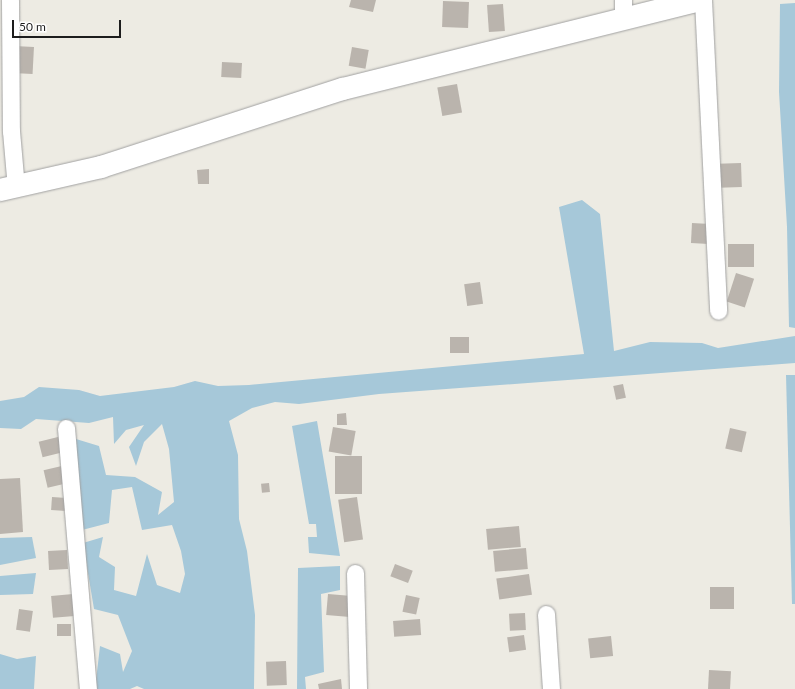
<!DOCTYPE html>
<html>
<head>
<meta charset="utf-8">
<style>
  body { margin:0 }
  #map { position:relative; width:795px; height:689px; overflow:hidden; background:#edebe3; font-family:Lato,sans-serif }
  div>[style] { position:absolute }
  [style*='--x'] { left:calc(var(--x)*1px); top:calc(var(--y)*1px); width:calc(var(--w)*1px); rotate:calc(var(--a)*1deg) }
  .water>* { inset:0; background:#a6c8d9 }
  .building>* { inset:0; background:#bab4ad; transform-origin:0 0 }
  .roads { filter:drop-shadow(0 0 1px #a1a1a1) drop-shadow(0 0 1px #a1a1a1) }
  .minor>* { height:17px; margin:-8.5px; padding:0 8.5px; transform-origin:8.5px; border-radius:8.5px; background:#fff }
  .tertiary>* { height:22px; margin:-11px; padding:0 11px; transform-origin:11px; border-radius:11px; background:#fff }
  span { translate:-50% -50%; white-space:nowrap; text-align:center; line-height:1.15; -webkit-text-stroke:4px #fff; paint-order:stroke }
  .scale { position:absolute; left:12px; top:20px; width:109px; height:18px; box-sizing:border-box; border:2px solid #1d1d1d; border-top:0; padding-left:5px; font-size:12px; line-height:14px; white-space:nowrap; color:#1d1d1d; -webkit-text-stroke:3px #fff; paint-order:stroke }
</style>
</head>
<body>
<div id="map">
  <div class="water">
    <i style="clip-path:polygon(795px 3px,795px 328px,789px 327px,787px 227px,779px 92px,780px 4px)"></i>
    <i style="clip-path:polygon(582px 200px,600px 214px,614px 351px,650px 342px,702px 343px,718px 348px,795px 336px,795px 363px,379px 394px,299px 404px,275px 402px,252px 408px,229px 421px,238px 455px,239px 519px,247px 551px,255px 615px,254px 689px,144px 689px,137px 686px,130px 689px,95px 689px,100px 646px,120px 654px,123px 672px,132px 651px,118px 615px,94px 609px,83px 543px,103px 537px,99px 557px,115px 567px,114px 590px,136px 596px,147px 554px,157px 585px,180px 593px,185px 574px,181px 551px,172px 525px,142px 530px,132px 487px,112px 490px,109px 523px,82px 530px,70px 460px,76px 439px,99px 446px,106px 475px,135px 477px,162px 492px,158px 515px,174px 502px,169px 449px,162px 424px,144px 442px,136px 466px,129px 447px,144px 425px,126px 430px,114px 444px,113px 417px,89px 423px,36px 419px,21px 429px,0 428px,0 401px,24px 397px,39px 387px,79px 390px,100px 396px,174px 387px,195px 381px,218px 386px,249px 385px,584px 354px,559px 207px)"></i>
    <i style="clip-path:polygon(786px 375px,795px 375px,795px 604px,792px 604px)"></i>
    <i style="clip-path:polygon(317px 421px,340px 556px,309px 553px,308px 537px,317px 537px,316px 524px,309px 524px,292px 426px)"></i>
    <i style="clip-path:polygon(32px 537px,36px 558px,0 565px,0 538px)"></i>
    <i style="clip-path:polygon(340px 566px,340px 590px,321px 594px,324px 672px,305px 677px,306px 689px,297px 689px,298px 568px)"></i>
    <i style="clip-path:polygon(36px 573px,33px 594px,0 595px,0 576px)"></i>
    <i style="clip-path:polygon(0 654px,17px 659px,36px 656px,34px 689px,0 689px)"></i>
  </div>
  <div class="building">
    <i style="clip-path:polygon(351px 0,376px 0,373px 12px,349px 7px)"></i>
    <i style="left:443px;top:1px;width:26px;height:26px;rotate:2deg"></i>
    <i style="left:503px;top:4px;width:27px;height:16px;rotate:86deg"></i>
    <i style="left:14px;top:46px;width:20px;height:27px;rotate:3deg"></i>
    <i style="left:352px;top:47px;width:17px;height:19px;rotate:10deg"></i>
    <i style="left:222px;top:62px;width:20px;height:15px;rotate:3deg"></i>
    <i style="left:457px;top:84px;width:29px;height:20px;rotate:80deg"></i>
    <i style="left:741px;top:163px;width:24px;height:23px;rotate:88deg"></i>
    <i style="clip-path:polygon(209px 169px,209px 184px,198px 184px,197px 170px)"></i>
    <i style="left:692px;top:223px;width:18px;height:20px;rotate:3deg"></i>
    <i style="left:728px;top:244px;width:26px;height:23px"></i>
    <i style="left:736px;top:273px;width:19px;height:30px;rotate:18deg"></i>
    <i style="left:480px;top:282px;width:22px;height:16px;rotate:82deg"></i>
    <i style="left:469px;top:337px;width:16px;height:19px;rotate:90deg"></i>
    <i style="left:623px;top:384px;width:14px;height:10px;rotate:78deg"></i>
    <i style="clip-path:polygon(346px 413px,347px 425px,337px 425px,337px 414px)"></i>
    <i style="left:333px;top:427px;width:23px;height:25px;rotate:10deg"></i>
    <i style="left:730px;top:428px;width:17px;height:21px;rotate:13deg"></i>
    <i style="left:62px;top:436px;width:16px;height:24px;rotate:76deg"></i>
    <i style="left:335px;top:456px;width:27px;height:38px"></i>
    <i style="left:66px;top:465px;width:18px;height:23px;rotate:77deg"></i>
    <i style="clip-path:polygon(20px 478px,23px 532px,0 534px,0 479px)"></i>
    <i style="left:269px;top:483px;width:9px;height:8px;rotate:84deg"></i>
    <i style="left:52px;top:497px;width:15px;height:13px;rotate:4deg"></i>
    <i style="left:357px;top:497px;width:43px;height:19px;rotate:82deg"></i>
    <i style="left:519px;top:526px;width:21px;height:33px;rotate:85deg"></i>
    <i style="left:526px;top:548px;width:21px;height:33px;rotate:85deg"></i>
    <i style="left:67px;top:550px;width:19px;height:19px;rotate:87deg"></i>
    <i style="left:395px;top:564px;width:19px;height:13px;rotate:21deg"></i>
    <i style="left:529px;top:574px;width:21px;height:33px;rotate:82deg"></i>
    <i style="left:710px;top:587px;width:24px;height:22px"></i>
    <i style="left:73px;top:594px;width:22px;height:22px;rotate:85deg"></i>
    <i style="left:328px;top:594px;width:24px;height:21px;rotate:5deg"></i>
    <i style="left:406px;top:595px;width:14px;height:17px;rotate:12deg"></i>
    <i style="left:19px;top:609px;width:14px;height:21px;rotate:8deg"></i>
    <i style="left:525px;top:613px;width:17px;height:16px;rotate:87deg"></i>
    <i style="left:420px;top:619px;width:16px;height:27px;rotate:86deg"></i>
    <i style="left:57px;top:624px;width:14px;height:12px"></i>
    <i style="left:524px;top:635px;width:15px;height:17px;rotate:82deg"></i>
    <i style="left:611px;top:636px;width:20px;height:23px;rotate:84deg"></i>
    <i style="left:286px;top:661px;width:24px;height:20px;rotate:88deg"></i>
    <i style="left:709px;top:670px;width:22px;height:19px;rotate:3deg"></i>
    <i style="clip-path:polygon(341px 679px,342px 689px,319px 689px,318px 684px)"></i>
  </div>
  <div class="roads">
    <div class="minor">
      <i style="--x:10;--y:0;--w:131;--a:89.6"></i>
      <i style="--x:11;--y:131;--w:57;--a:85"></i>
      <i style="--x:703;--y:0;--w:311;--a:87.2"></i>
      <i style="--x:623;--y:18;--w:18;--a:-90"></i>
      <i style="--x:66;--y:428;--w:262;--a:85.2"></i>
      <i style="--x:355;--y:573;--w:116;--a:88.5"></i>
      <i style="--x:546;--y:614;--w:75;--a:86.2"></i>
    </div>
    <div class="tertiary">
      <i style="--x:0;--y:190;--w:104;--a:-12.8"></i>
      <i style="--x:101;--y:167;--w:254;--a:-17.9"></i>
      <i style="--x:343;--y:89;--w:367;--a:-14"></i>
    </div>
  </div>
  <div class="scale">50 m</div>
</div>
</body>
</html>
